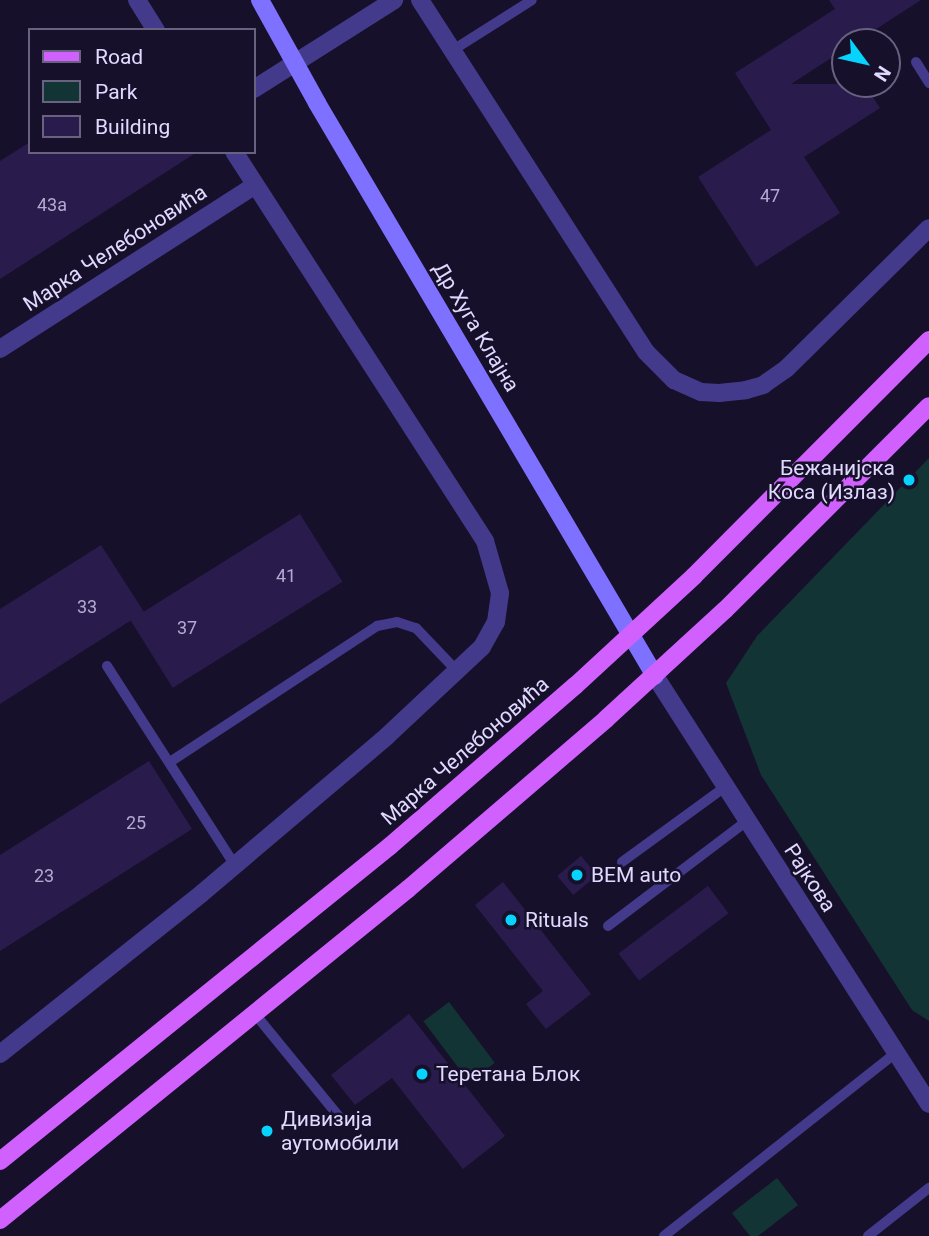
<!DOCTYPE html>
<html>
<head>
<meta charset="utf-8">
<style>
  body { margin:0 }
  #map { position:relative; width:929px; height:1236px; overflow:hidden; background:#17102b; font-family:Roboto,sans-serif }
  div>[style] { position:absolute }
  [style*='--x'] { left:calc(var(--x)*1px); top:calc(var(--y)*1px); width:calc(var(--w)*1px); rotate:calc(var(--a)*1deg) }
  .green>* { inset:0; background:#133435; transform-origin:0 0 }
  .building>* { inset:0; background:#291c4d; transform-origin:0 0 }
  .service>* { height:10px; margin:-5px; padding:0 5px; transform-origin:5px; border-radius:5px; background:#433a8b }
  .minor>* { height:18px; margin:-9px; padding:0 9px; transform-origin:9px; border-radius:9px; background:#433a8b }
  .secondary>* { height:18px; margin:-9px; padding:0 9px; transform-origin:9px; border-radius:9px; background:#7f71ff }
  .primary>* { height:18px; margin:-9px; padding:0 9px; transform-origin:9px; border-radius:9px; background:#d061ff }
  .dots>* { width:19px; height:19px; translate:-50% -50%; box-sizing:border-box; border:4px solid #17102b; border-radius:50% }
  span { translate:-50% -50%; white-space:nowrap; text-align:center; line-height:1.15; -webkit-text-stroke:5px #17102b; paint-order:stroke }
  .number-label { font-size:18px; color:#b3aad2 }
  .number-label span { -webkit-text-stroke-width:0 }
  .street-label { font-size:21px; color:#e1daff }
  .poi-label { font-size:21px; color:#e1daff }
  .right { translate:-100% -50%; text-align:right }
  .left { translate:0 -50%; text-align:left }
  .legend { position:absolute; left:28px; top:28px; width:228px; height:126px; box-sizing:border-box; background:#17102b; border:2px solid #686180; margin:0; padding:9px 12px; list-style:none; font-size:21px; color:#e1daff }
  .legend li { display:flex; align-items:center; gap:14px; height:35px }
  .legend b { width:35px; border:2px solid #686180 }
  .north { position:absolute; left:831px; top:28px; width:70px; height:70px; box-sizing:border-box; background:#17102b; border:2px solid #686180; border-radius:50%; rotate:123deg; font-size:19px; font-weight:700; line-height:28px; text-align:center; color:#e1daff }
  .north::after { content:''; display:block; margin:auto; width:24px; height:32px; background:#06d4ff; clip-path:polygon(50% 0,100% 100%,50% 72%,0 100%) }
</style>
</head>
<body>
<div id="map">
  <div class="green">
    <i style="clip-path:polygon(929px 458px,929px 1021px,912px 1010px,761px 775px,726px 683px,757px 636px)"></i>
    <i style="left:449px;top:1002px;width:76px;height:32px;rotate:53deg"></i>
    <i style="clip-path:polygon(777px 1178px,798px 1205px,758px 1236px,750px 1236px,732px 1213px)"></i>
  </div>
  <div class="building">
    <i style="clip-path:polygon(829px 0,921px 0,856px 42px,845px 42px,845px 49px,791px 84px,864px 84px,880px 108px,804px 157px,840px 213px,756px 267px,698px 177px,771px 130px,735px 73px,835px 9px)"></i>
    <i style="clip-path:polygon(30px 142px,30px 152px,197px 152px,0 279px,0 161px)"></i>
    <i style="left:300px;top:514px;width:80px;height:200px;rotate:58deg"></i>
    <i style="clip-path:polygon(101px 545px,144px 612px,0 704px,0 609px)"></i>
    <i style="clip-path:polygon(149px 761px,192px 829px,0 951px,0 855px)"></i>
    <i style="left:581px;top:856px;width:25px;height:31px;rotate:50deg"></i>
    <i style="clip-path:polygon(503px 882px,591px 994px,546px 1029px,526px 1004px,543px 991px,475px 905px)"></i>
    <i style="left:708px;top:886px;width:34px;height:112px;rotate:53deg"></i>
    <i style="clip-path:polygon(409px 1014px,505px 1136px,463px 1169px,392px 1078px,355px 1105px,331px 1075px)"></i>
  </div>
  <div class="service">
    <i style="--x:453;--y:50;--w:93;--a:-32.3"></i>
    <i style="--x:916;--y:62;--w:25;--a:58"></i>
    <i style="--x:107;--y:666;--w:237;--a:57.3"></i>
    <i style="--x:170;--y:762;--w:248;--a:-33.3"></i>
    <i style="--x:377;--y:626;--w:20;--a:-11"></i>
    <i style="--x:397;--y:622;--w:20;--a:18"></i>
    <i style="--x:416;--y:628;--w:59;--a:46.4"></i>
    <i style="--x:622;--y:862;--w:127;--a:-36.1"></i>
    <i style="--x:608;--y:926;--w:174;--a:-37.1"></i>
    <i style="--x:255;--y:1014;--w:136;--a:50.7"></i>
    <i style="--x:664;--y:1236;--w:295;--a:-38.3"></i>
    <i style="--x:868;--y:1236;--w:78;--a:-38.2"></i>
  </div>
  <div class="minor">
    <i style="--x:137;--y:0;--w:36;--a:58"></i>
    <i style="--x:420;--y:0;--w:418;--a:57.3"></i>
    <i style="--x:646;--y:352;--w:40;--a:45"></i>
    <i style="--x:674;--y:380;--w:30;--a:24"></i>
    <i style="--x:701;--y:392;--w:18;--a:3"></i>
    <i style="--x:719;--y:393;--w:27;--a:-6"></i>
    <i style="--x:746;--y:390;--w:18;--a:-16"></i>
    <i style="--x:763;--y:385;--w:29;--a:-35"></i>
    <i style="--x:787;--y:368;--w:199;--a:-44.6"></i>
    <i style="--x:254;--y:89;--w:166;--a:-32.4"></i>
    <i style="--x:0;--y:349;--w:303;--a:-32.7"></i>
    <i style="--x:655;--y:676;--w:508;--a:57.37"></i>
    <i style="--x:0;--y:1054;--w:257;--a:-38.5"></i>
    <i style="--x:201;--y:894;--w:244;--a:-40.3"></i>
    <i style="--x:387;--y:736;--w:130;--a:-43.1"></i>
    <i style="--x:482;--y:647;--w:29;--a:-61"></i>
    <i style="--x:496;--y:622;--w:29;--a:-82"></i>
    <i style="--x:500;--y:593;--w:54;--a:-106.1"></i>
    <i style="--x:485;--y:541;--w:463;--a:-122.8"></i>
  </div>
  <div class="secondary">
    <i style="--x:260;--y:0;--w:118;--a:61"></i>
    <i style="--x:317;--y:103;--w:665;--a:59.46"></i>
  </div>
  <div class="primary">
    <i style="--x:0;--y:1161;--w:501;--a:-38.93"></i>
    <i style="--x:390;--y:846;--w:245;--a:-40.9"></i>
    <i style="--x:575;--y:686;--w:162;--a:-42.7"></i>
    <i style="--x:694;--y:576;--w:333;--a:-45.1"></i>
    <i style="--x:0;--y:1220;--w:525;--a:-39.05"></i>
    <i style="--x:408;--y:889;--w:261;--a:-40.6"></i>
    <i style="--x:606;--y:719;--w:161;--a:-42.5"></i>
    <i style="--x:725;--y:610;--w:288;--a:-45"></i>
  </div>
  <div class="dots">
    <i style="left:909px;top:480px;background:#06d4ff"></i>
    <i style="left:577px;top:875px;background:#06d4ff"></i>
    <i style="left:511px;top:920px;background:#06d4ff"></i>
    <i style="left:422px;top:1074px;background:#06d4ff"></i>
    <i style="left:267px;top:1131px;background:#06d4ff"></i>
  </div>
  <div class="number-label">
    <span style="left:770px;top:196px">47</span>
    <span style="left:52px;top:205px">43a</span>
    <span style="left:286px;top:576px">41</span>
    <span style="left:87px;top:607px">33</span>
    <span style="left:187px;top:628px">37</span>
    <span style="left:136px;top:823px">25</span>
    <span style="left:44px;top:876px">23</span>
  </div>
  <div class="street-label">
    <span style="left:115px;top:248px;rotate:-33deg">Марка Челебоновића</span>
    <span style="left:476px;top:327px;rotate:59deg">Др Хуга Клајна</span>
    <span style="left:465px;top:751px;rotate:-41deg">Марка Челебоновића</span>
    <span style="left:810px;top:878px;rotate:57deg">Рајкова</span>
  </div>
  <div class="poi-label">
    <span class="right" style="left:895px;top:480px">Бежанијска<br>Коса (Излаз)</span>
    <span class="left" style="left:591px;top:875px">BEM auto</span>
    <span class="left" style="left:525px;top:920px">Rituals</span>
    <span class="left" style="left:436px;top:1074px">Теретана Блок</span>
    <span class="left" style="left:281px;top:1131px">Дивизија<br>аутомобили</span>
  </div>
  <ul class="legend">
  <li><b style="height:9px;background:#d061ff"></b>Road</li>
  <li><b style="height:19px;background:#133435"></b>Park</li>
  <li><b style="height:19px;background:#291c4d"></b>Building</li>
  </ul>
  <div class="north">N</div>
</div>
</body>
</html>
